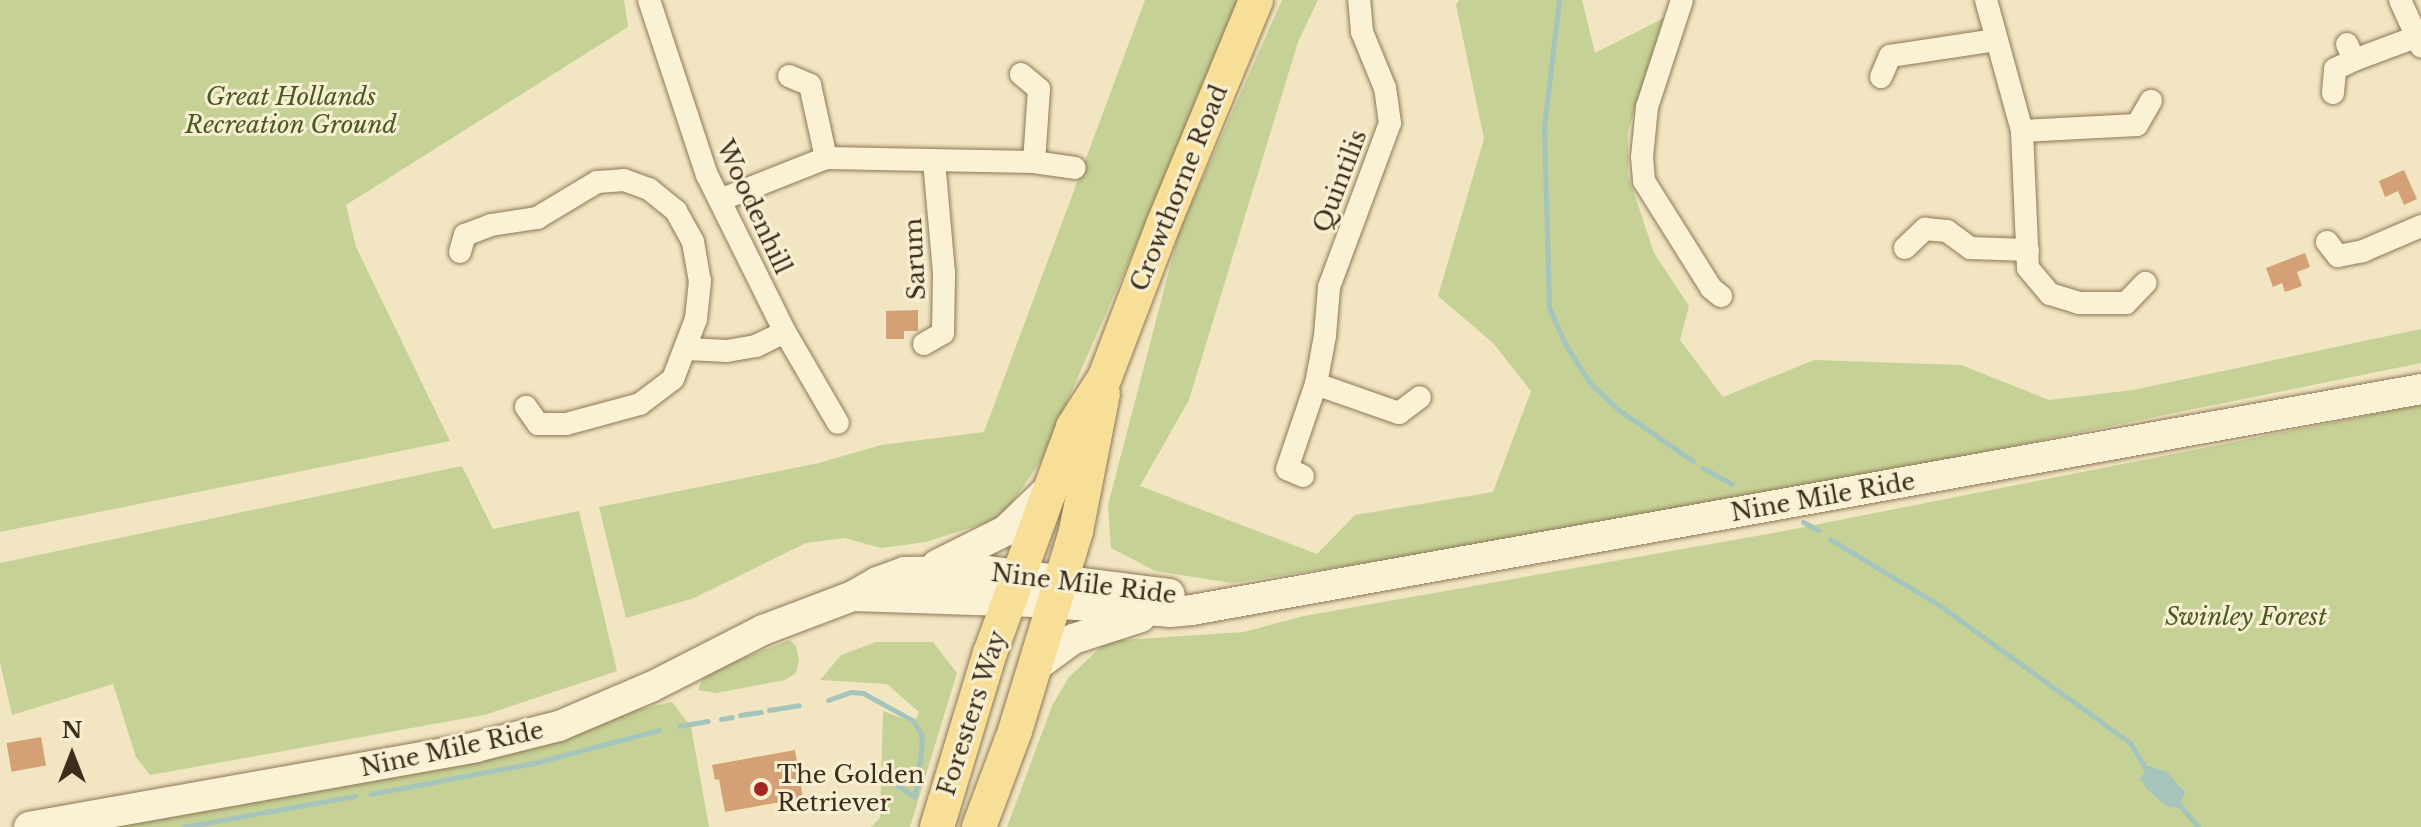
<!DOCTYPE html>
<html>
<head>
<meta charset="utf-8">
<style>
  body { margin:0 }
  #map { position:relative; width:2421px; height:827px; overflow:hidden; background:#f2e6c2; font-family:"Libre Baskerville",serif }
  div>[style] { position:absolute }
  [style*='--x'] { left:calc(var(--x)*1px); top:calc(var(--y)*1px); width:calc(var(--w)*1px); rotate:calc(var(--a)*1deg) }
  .green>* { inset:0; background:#c6d195 }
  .water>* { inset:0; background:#a5c4bc }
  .stream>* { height:5px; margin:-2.5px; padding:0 2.5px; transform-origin:2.5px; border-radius:2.5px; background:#a5c4bc }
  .building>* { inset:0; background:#d3a175; transform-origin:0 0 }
  .roads { filter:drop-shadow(0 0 2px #8d7757) drop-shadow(0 0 2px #8d7757) }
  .street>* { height:22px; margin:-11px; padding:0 11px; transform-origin:11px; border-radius:11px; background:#fbf2d6 }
  .secondary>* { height:30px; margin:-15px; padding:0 15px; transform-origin:15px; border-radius:15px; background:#fbf2d6 }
  .primary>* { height:34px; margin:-17px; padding:0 17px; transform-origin:17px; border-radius:17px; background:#f8df97 }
  .dots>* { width:22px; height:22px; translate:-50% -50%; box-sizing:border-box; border:4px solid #f8efd2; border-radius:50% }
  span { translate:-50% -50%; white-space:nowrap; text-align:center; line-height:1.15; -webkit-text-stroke:6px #f8efd2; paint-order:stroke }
  .park-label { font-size:24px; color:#495a22; font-style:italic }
  .street-label { font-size:24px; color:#3c2d1d }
  .poi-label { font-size:24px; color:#3c2d1d }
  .left { translate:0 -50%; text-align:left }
  .north { position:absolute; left:32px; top:715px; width:80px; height:80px; -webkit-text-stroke:6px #f8efd2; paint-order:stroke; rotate:0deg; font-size:22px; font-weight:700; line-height:32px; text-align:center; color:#3c2d1d }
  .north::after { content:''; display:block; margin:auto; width:28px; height:36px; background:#3c2d1d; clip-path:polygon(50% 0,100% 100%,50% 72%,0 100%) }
</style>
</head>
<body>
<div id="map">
  <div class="green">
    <i style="clip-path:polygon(0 0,624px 0,628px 27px,346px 205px,356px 247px,450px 441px,0 532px)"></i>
    <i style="clip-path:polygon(1145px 0,1244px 0,1041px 461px,1001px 518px,926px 542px,881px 548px,844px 538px,806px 543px,694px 598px,626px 618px,599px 507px,819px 463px,881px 445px,984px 432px)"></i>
    <i style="clip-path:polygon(1282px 0,1318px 0,1298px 42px,1189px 400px,1140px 486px,1317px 554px,1355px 515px,1493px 492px,1531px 391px,1493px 343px,1438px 296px,1484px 139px,1456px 5px,1459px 0,1582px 0,1595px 53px,1664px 18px,1628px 131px,1628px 175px,1654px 253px,1689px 306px,1680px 340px,1723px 397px,1814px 360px,1961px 365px,2049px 400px,2133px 390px,2421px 329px,2421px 363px,1821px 485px,1472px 547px,1232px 583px,1155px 571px,1111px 548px,1108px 505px,1179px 232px)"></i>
    <i style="clip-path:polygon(2421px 405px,2421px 827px,1007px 827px,1052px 706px,1069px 677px,1107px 641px,1244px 632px,1304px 616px,1779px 532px)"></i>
    <i style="clip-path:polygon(462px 466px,493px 529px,579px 511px,617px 671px,484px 715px,150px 775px,136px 757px,113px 684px,12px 715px,0 662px,0 563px)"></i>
    <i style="clip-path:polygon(790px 640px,796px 646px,799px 660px,796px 673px,785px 680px,716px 693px,698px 690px,706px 672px)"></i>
    <i style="clip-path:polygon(876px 642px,933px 642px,957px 673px,910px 827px,871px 827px,880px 818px,883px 711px,914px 723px,919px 712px,887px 684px,820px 680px,841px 655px)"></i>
    <i style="clip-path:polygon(672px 702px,691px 727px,709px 827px,102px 827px)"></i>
  </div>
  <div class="water">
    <i style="clip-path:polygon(2148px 766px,2167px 772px,2185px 792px,2179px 808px,2166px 806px,2147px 789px,2140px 779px)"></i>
  </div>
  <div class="stream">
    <i style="--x:1559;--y:0;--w:128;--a:96.7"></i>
    <i style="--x:1544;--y:127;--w:180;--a:88.4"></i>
    <i style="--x:1549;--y:307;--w:40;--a:66.6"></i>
    <i style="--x:1565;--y:344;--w:46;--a:57.3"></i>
    <i style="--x:1590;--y:383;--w:40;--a:43"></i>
    <i style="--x:1619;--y:410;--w:90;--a:34.6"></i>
    <i style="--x:1703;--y:468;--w:33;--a:29"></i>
    <i style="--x:1803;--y:522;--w:17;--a:28"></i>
    <i style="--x:1830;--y:539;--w:127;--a:31.2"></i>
    <i style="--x:1939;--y:605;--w:236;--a:35.8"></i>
    <i style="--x:2130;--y:743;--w:36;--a:58"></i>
    <i style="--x:828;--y:700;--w:24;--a:-19"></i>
    <i style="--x:851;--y:692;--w:12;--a:5"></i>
    <i style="--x:863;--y:693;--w:56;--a:28.9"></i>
    <i style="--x:912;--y:720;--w:16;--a:55"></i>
    <i style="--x:921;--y:733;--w:10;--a:84"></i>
    <i style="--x:922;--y:743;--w:54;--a:97.4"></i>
    <i style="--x:915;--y:797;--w:23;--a:-146"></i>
    <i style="--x:769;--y:710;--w:30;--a:-9"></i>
    <i style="--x:740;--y:715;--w:21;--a:-8"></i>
    <i style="--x:721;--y:719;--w:11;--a:-10"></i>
    <i style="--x:679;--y:726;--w:29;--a:-10"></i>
    <i style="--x:371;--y:794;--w:166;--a:-10.8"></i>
    <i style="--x:534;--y:763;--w:129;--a:-14.8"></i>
    <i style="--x:2178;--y:803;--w:31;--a:50"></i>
    <i style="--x:183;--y:827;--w:175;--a:-10.2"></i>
  </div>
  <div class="building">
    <i style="clip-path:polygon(2404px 170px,2417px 199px,2404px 205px,2398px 191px,2385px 197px,2379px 181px)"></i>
    <i style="clip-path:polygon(2305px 253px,2310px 267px,2297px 272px,2302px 286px,2285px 292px,2282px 283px,2273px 287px,2266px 268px)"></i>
    <i style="clip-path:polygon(918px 310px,918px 331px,904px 331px,904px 339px,886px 339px,886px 311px)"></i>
    <i style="left:41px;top:737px;width:29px;height:35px;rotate:80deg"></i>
    <i style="clip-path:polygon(795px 750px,803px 798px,725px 812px,719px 779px,715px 780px,712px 765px)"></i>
  </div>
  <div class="roads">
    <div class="street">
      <i style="--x:649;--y:0;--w:184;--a:71.7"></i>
      <i style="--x:707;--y:175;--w:175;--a:63.6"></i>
      <i style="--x:785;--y:332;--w:105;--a:59.8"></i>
      <i style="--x:1682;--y:0;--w:113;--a:108.1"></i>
      <i style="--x:1647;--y:107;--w:50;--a:95.7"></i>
      <i style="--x:1642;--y:157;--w:24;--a:85"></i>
      <i style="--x:1644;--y:181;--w:126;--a:57.9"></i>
      <i style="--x:1711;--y:288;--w:13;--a:39"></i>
      <i style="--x:1986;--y:0;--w:136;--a:74.6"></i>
      <i style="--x:2022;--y:131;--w:137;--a:87.5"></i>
      <i style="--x:2028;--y:268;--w:34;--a:50"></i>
      <i style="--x:2050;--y:294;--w:30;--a:17"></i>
      <i style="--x:2079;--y:303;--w:47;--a:0"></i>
      <i style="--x:2126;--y:303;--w:28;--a:-46"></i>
      <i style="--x:2400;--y:0;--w:51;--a:65.5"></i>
      <i style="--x:2347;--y:44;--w:17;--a:66"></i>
      <i style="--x:2354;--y:60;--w:66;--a:-20.4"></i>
      <i style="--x:1021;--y:74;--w:23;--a:40"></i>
      <i style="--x:1039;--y:89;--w:73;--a:93.9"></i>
      <i style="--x:789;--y:76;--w:23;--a:23"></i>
      <i style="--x:810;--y:85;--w:75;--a:77.6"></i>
      <i style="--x:1881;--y:77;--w:23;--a:-67"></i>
      <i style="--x:1890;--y:56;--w:107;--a:-8.6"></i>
      <i style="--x:2333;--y:93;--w:24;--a:-85"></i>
      <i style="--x:2335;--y:69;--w:21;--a:-25"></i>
      <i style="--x:2022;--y:131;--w:115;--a:-3"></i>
      <i style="--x:2137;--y:125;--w:28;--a:-60"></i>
      <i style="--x:720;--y:200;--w:114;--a:-21.6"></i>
      <i style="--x:826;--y:158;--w:208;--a:1.1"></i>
      <i style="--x:1034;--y:162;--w:41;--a:8.3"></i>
      <i style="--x:2327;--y:242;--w:18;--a:52"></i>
      <i style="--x:2338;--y:256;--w:25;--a:-11"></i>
      <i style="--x:2363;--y:251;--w:63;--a:-23.3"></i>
      <i style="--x:1905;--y:248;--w:28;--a:-44"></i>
      <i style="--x:1925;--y:229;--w:22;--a:5"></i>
      <i style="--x:1947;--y:231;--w:29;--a:36"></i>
      <i style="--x:1970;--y:248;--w:58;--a:2"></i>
      <i style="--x:460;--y:252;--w:18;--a:-74"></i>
      <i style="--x:465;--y:235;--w:28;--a:-21"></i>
      <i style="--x:491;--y:225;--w:47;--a:-8.7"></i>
      <i style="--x:537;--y:218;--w:70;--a:-31"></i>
      <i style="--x:597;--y:182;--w:27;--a:-4"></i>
      <i style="--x:624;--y:180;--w:27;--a:20"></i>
      <i style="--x:649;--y:189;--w:35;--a:39"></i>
      <i style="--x:676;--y:211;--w:35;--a:61"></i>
      <i style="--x:693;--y:242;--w:40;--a:80"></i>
      <i style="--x:700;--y:281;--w:38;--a:96"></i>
      <i style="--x:696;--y:319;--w:64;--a:111"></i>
      <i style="--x:673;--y:379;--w:41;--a:142.9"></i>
      <i style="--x:640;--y:404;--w:77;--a:164.9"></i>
      <i style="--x:566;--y:424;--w:28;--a:180"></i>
      <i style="--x:538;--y:424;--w:21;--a:-125"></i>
      <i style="--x:924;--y:344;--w:22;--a:-30"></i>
      <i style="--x:943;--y:333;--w:60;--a:-89"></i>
      <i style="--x:944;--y:273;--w:112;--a:-95.1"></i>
      <i style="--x:687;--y:349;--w:40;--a:2.9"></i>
      <i style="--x:727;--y:351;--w:29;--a:-10"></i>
      <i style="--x:756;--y:346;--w:32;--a:-26"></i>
      <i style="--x:1316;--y:384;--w:88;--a:19.3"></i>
      <i style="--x:1399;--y:413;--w:26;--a:-37"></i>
      <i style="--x:1303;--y:476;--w:17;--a:-156"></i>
      <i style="--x:1287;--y:469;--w:90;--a:-71.2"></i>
      <i style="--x:1316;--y:384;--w:49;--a:-79.4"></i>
      <i style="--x:1325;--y:336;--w:49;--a:-85.3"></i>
      <i style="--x:1329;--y:287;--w:175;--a:-69.6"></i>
      <i style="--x:1390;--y:123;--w:35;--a:-98"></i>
      <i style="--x:1385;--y:88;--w:61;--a:-112.3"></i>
      <i style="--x:1362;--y:32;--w:32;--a:-95"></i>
    </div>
    <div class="secondary">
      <i style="--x:937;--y:565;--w:76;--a:-26.6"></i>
      <i style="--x:1005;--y:531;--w:62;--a:-43.7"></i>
      <i style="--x:853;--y:596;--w:182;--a:1.9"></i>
      <i style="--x:1035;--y:602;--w:135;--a:4.2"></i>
      <i style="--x:1170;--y:612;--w:22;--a:-5"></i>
      <i style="--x:1192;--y:610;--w:1249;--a:-10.19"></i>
      <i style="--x:1035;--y:667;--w:47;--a:-36.4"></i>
      <i style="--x:1073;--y:639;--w:71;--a:-17.9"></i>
      <i style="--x:29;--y:827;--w:454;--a:-10.1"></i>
      <i style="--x:476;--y:747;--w:86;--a:-14.2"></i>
      <i style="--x:559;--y:726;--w:100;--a:-23"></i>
      <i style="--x:651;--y:687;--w:126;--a:-27"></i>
      <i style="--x:763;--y:630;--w:96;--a:-20.7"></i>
      <i style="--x:853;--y:596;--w:28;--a:-30"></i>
      <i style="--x:877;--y:582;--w:29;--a:-20"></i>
      <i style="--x:904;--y:572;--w:83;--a:-0.7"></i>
      <i style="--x:987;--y:571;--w:184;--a:7.2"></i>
    </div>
    <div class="primary">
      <i style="--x:937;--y:827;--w:182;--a:-73.1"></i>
      <i style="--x:990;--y:653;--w:241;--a:-69.8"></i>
      <i style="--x:1073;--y:427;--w:59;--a:-57.4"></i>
      <i style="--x:1105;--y:377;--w:163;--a:-69.1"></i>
      <i style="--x:1163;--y:225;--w:243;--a:-67.5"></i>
      <i style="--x:979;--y:827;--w:103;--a:-69.4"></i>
      <i style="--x:1015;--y:731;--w:209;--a:-73"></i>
      <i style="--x:1076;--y:531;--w:140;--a:-78.9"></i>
    </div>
  </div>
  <div class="dots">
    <i style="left:761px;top:789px;background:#a12822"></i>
  </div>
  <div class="park-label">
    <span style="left:291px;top:111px">Great Hollands<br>Recreation Ground</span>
    <span style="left:2246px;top:617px">Swinley Forest</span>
  </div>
  <div class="street-label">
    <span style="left:1340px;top:181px;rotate:-69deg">Quintilis</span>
    <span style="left:1179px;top:188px;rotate:-68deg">Crowthorne Road</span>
    <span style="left:754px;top:207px;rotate:65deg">Woodenhill</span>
    <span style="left:915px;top:259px;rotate:-93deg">Sarum</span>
    <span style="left:1823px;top:497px;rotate:-10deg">Nine Mile Ride</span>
    <span style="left:1084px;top:584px;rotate:7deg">Nine Mile Ride</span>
    <span style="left:972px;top:713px;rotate:-72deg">Foresters Way</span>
    <span style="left:452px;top:749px;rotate:-12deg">Nine Mile Ride</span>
  </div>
  <div class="poi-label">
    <span class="left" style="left:777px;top:789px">The Golden<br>Retriever</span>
  </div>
  <div class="north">N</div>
</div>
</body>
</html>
